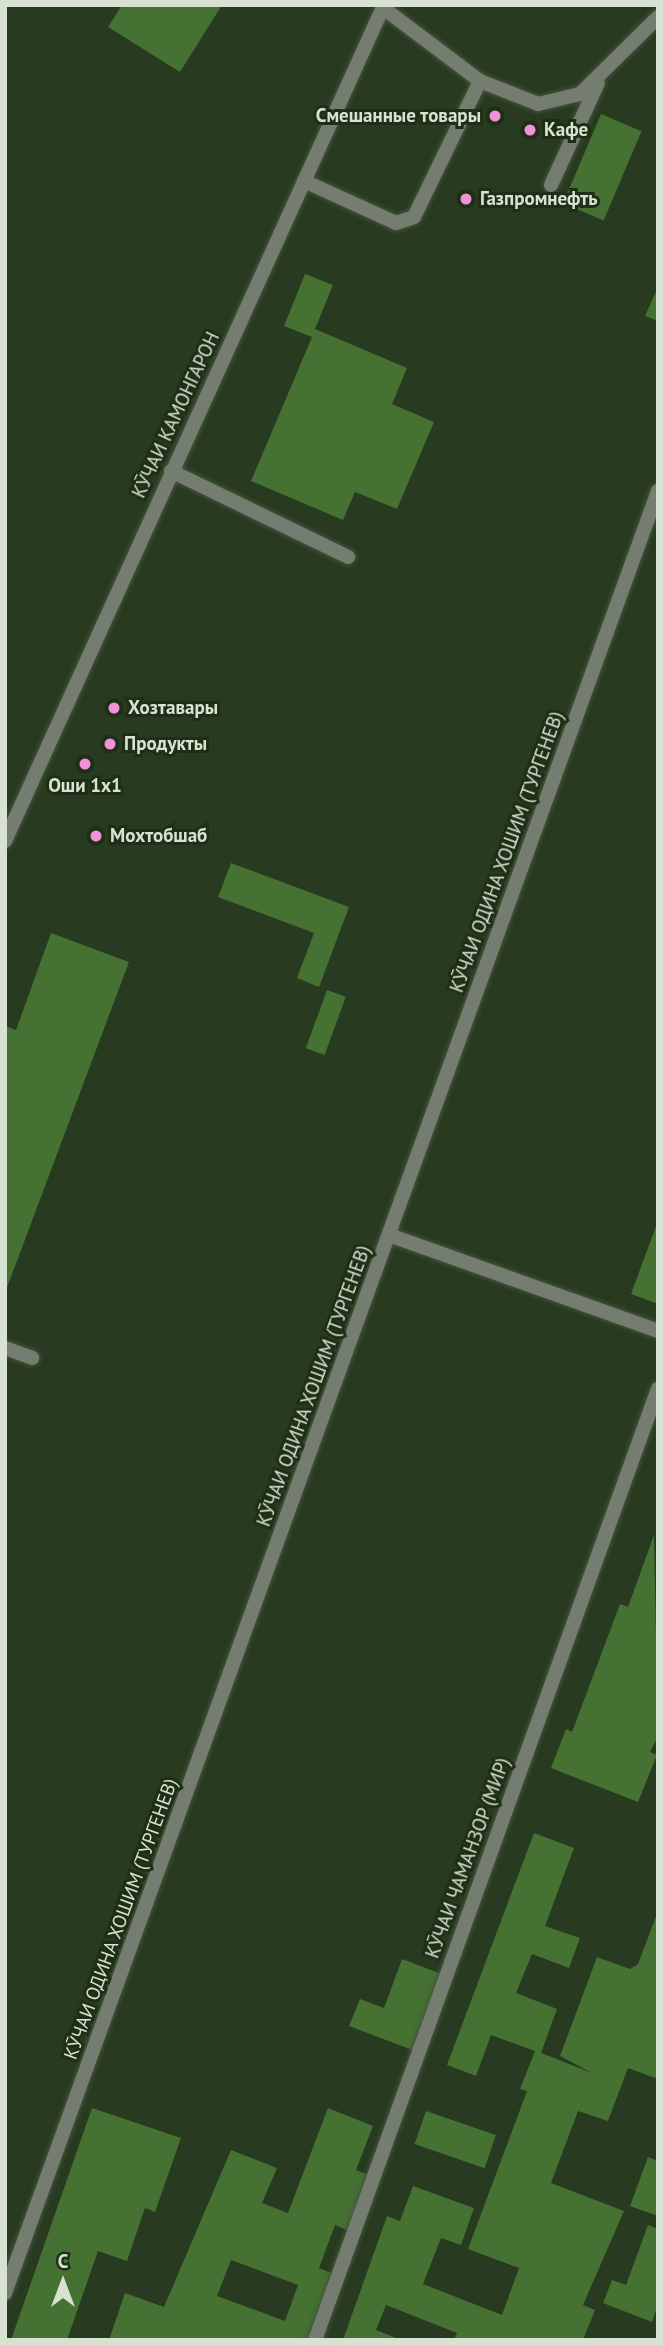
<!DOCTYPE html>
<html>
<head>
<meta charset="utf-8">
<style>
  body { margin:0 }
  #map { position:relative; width:663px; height:2345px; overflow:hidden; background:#283a20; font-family:"PT Sans",sans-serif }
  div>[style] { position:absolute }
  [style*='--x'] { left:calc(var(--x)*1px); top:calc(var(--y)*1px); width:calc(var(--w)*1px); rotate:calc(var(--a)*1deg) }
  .building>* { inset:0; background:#457132; transform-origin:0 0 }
  .roads { filter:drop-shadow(0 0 2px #44553d) drop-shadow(0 0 2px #44553d) }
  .service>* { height:14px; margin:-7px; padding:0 7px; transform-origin:7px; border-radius:7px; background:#747d70 }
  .minor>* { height:14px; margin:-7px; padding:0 7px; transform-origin:7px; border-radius:7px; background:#747d70 }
  .dots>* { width:19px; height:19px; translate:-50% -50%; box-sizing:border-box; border:4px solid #1e2f16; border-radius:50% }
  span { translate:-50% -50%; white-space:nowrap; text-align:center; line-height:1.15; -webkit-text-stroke:6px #1e2f16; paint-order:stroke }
  .poi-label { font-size:19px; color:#d7e2d3; font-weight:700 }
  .right { translate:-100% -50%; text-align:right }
  .left { translate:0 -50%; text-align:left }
  .street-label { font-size:19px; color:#d7e2d3 }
  .frame { position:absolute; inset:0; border:7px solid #d7e2d3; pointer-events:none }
  .north { position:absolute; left:28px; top:2247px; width:70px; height:70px; -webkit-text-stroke:5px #1e2f16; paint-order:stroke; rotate:0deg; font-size:19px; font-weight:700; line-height:28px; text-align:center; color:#d7e2d3 }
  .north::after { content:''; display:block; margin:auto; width:24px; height:32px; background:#d7e2d3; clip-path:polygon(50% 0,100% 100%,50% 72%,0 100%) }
</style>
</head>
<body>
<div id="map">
  <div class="building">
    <i style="clip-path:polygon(122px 5px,222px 5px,180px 72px,108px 27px)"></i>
    <i style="left:601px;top:114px;width:44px;height:97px;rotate:23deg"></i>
    <i style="clip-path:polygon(305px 274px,333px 285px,315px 329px,407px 368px,392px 404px,434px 422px,397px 509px,355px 492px,343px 520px,251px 481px,312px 337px,284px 326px)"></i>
    <i style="clip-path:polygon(658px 287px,658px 321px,645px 316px)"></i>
    <i style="clip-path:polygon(231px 863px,349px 907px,319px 987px,297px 978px,314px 933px,218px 897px)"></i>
    <i style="clip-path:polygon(51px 933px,129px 962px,5px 1293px,5px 1026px,16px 1030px)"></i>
    <i style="left:327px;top:990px;width:20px;height:62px;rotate:20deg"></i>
    <i style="clip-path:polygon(658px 1221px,658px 1304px,631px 1294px)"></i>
    <i style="clip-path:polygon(654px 1535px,658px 1737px,650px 1752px,657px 1755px,638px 1802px,551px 1768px,566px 1729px,572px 1732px,620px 1604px,628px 1607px)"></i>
    <i style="clip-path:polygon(534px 1833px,574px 1848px,545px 1926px,580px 1938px,569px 1968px,532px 1954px,516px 1993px,557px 2009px,541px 2053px,592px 2073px,560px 2056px,597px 1957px,630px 1969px,638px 1964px,658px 1911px,658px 2079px,628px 2068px,608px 2121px,578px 2111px,551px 2183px,624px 2211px,583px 2305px,595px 2310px,583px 2340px,454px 2340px,457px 2333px,386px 2305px,376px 2330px,401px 2340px,343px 2340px,387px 2216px,400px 2221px,413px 2186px,474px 2208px,461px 2245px,441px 2238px,423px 2284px,502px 2315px,519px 2268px,468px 2249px,527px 2091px,520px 2089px,535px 2051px,491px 2035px,476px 2076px,447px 2065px)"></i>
    <i style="clip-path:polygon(402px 1959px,444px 1975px,415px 2051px,349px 2026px,360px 1999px,384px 2008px)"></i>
    <i style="clip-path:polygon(92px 2108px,181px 2138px,155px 2212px,145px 2208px,127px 2261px,98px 2251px,67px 2340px,11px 2340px)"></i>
    <i style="clip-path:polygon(evenodd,328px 2108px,373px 2126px,356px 2170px,371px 2176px,349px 2231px,335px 2225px,319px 2268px,336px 2275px,311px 2340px,109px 2340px,125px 2293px,164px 2307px,231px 2150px,277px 2168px,262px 2203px,288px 2213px,328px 2108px,231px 2260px,298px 2285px,285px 2321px,217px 2296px,231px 2260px)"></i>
    <i style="left:426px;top:2111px;width:74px;height:35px;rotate:19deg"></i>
    <i style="clip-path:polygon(648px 2157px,658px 2161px,658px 2216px,630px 2206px)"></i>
    <i style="clip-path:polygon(648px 2225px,658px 2229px,658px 2305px,652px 2322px,603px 2303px,612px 2280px,626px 2285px)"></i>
  </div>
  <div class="roads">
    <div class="service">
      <i style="--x:480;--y:81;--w:62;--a:21.6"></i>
      <i style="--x:538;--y:104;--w:43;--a:-13.4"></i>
      <i style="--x:580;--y:94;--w:110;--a:-44.6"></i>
      <i style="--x:304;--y:181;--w:101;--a:24.5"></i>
      <i style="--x:396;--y:223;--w:19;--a:-18"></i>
      <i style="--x:414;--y:217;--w:151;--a:-64.1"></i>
      <i style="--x:480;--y:81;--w:121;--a:-143"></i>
      <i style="--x:551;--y:185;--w:112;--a:-65.3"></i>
      <i style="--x:171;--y:471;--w:197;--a:25.9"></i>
      <i style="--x:389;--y:1235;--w:286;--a:19.6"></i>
      <i style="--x:5;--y:1348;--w:29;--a:20"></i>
    </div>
    <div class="minor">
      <i style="--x:5;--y:841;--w:918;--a:-65.61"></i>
      <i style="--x:5;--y:2293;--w:1917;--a:-70.08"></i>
      <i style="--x:315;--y:2340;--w:1011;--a:-70.17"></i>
    </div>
  </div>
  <div class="dots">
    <i style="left:495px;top:116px;background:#f391d6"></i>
    <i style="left:530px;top:130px;background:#f391d6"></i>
    <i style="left:466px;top:199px;background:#f391d6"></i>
    <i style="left:114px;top:708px;background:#f391d6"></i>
    <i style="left:110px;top:744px;background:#f391d6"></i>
    <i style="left:85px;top:764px;background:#f391d6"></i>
    <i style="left:96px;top:836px;background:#f391d6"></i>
  </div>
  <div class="poi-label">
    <span class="right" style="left:481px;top:116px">Смешанные товары</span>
    <span class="left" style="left:544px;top:130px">Кафе</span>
    <span class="left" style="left:480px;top:199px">Газпромнефть</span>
    <span class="left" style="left:128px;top:708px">Хозтавары</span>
    <span class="left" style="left:124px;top:744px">Продукты</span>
    <span style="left:85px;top:786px">Оши 1x1</span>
    <span class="left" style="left:110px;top:836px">Мохтобшаб</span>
  </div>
  <div class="street-label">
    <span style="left:176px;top:415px;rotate:-65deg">КӮЧАИ КАМОНГАРОН</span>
    <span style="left:507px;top:852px;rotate:-70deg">КӮЧАИ ОДИНА ХОШИМ (ТУРГЕНЕВ)</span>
    <span style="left:314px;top:1386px;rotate:-70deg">КӮЧАИ ОДИНА ХОШИМ (ТУРГЕНЕВ)</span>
    <span style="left:468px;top:1858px;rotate:-70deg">КӮЧАИ ЧАМАНЗОР (МИР)</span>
    <span style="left:121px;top:1919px;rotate:-70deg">КӮЧАИ ОДИНА ХОШИМ (ТУРГЕНЕВ)</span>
  </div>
  <div class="frame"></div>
  <div class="north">С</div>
</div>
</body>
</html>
